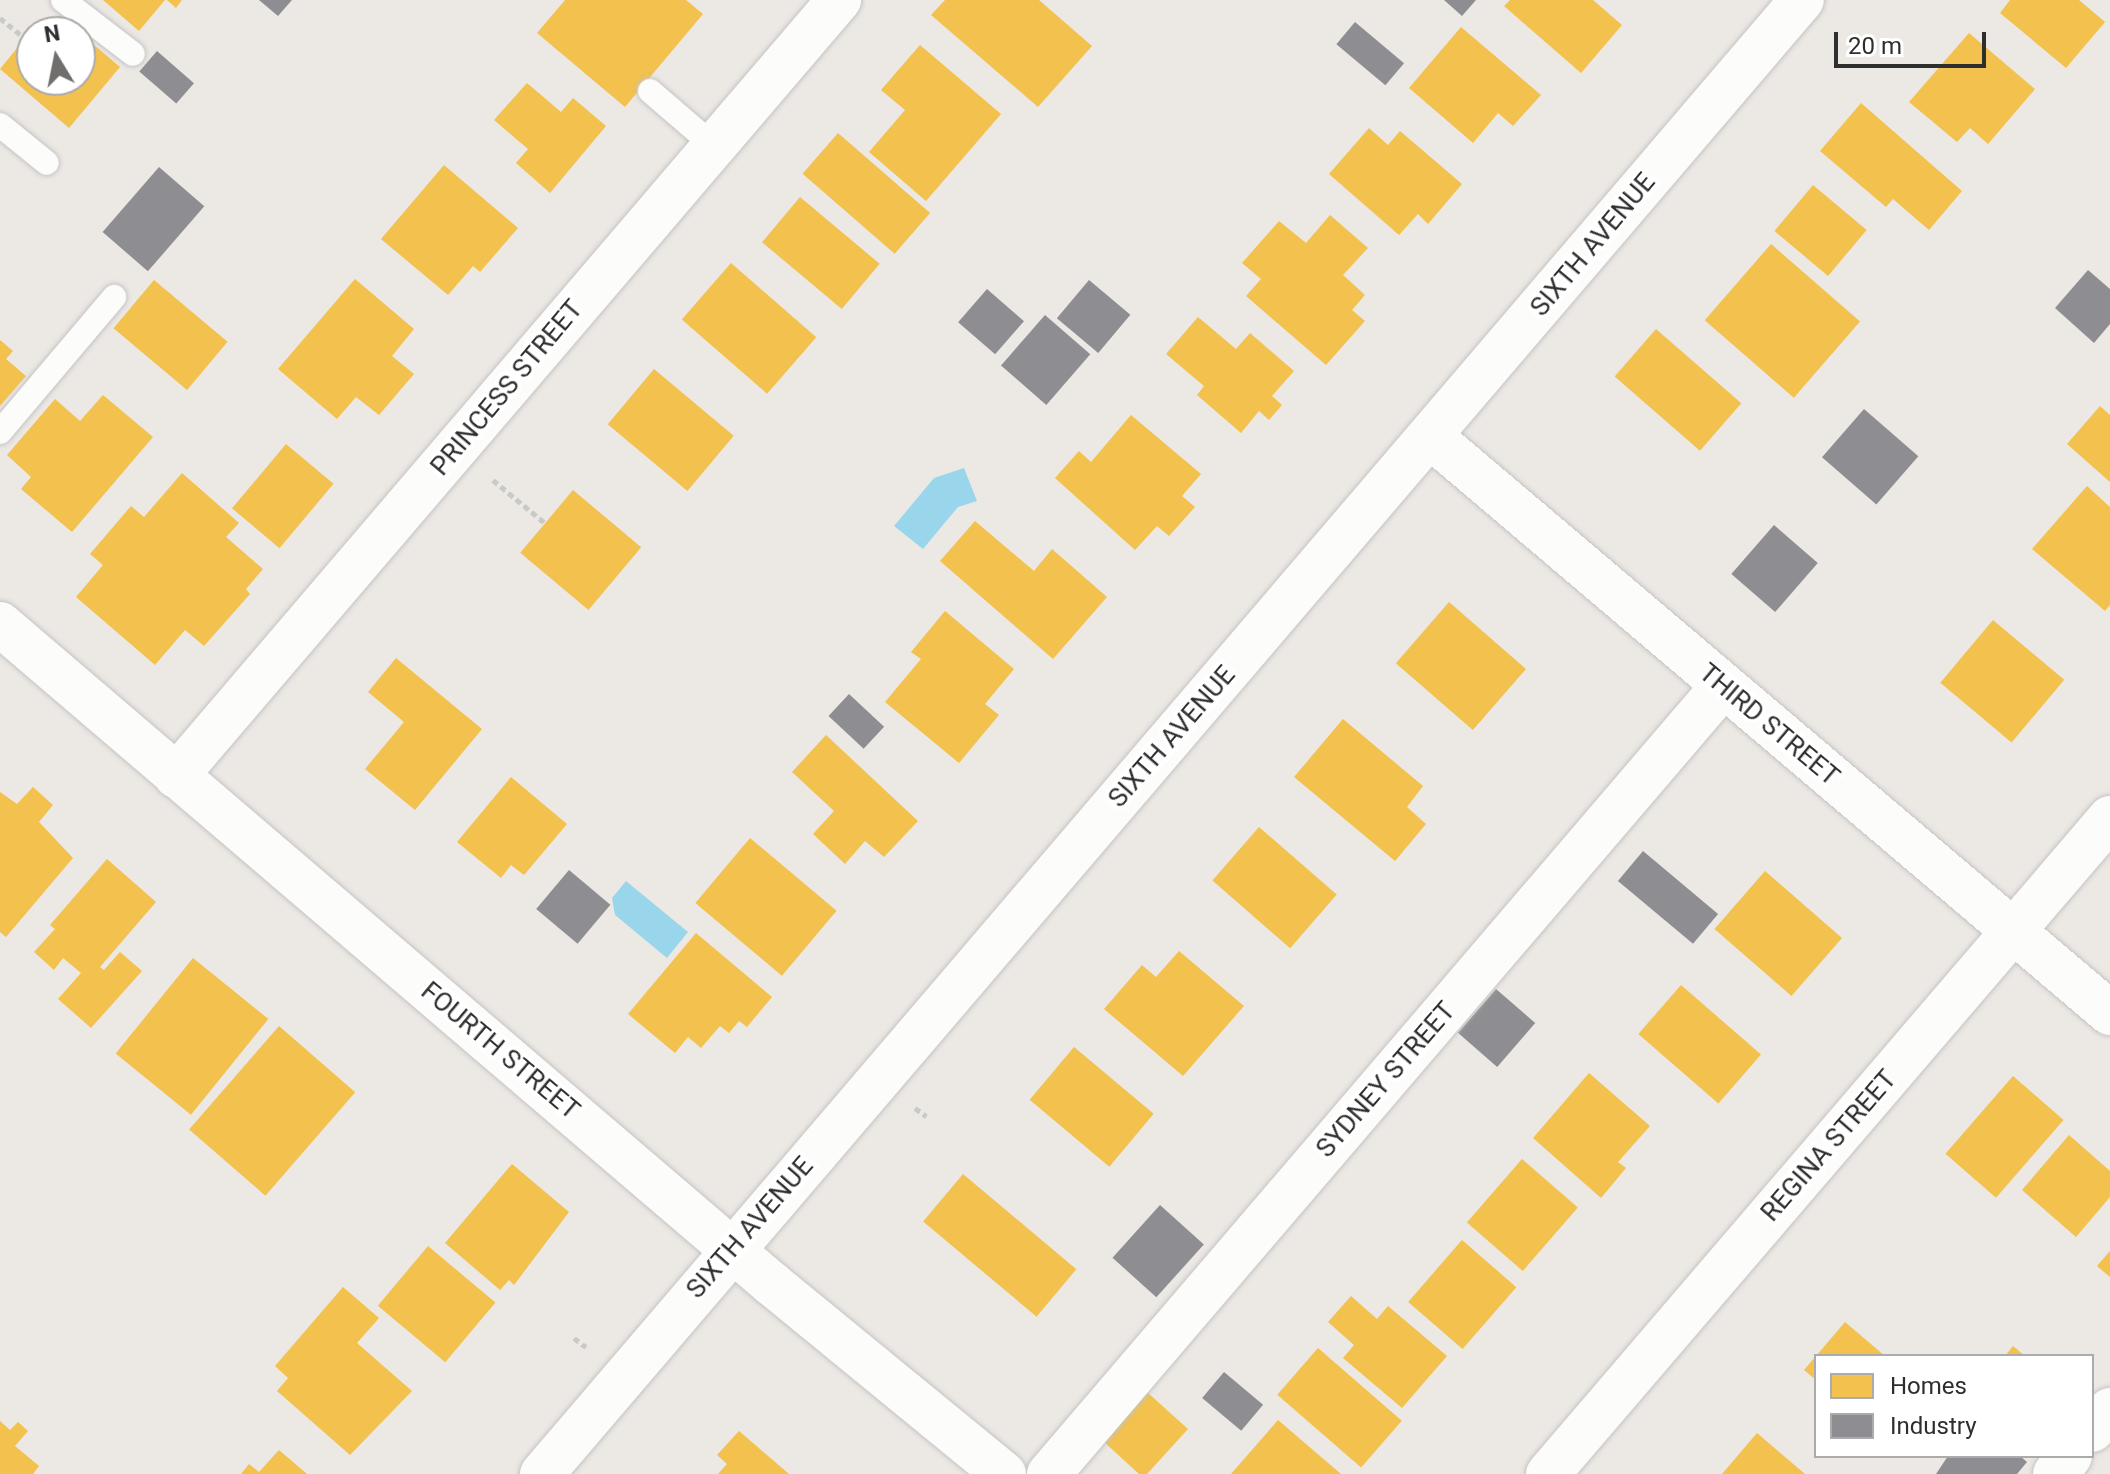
<!DOCTYPE html>
<html>
<head>
<meta charset="utf-8">
<style>
  body { margin:0 }
  #map { position:relative; width:2110px; height:1474px; overflow:hidden; background:#ece8e4; font-family:Roboto,sans-serif }
  div>[style] { position:absolute }
  [style*='--x'] { left:calc(var(--x)*1px); top:calc(var(--y)*1px); width:calc(var(--w)*1px); rotate:calc(var(--a)*1deg) }
  .water>* { inset:0; background:#99d6ec }
  .homes>* { inset:0; background:#f2c14e; transform-origin:0 0 }
  .industry>* { inset:0; background:#8d8d92; transform-origin:0 0 }
  .path>* { height:5px; margin-top:-2.5px; transform-origin:0; background:repeating-linear-gradient(90deg,#c9c9c8 0 6px,transparent 0 10px) }
  .roads { filter:drop-shadow(0 0 2px #c5c4c5) drop-shadow(0 0 2px #c5c4c5) }
  .lane>* { height:24px; margin:-12px; padding:0 12px; transform-origin:12px; border-radius:12px; background:#fcfcfb }
  .street>* { height:44px; margin:-22px; padding:0 22px; transform-origin:22px; border-radius:22px; background:#fcfcfb }
  .secondary>* { height:44px; margin:-22px; padding:0 22px; transform-origin:22px; border-radius:22px; background:#fcfcfb }
  span { translate:-50% -50%; white-space:nowrap; text-align:center; line-height:1.15; -webkit-text-stroke:8px #fff; paint-order:stroke }
  .street-label { font-size:26px; color:#2e2e2e }
  .legend { position:absolute; left:1814px; top:1354px; width:280px; height:104px; box-sizing:border-box; background:#fff; border:2px solid #ababab; margin:0; padding:10px 14px; list-style:none; font-size:24px; color:#2e2e2e }
  .legend li { display:flex; align-items:center; gap:16px; height:40px }
  .legend b { width:40px; border:2px solid #ababab }
  .north { position:absolute; left:16px; top:16px; width:80px; height:80px; box-sizing:border-box; background:#fff; border:2px solid #ababab; border-radius:50%; rotate:350deg; font-size:22px; font-weight:700; line-height:32px; text-align:center; color:#2e2e2e }
  .north::after { content:''; display:block; margin:auto; width:28px; height:36px; background:#706f6e; clip-path:polygon(50% 0,100% 100%,50% 72%,0 100%) }
  .scale { position:absolute; left:1834px; top:32px; width:152px; height:36px; box-sizing:border-box; border:4px solid #2e2e2e; border-top:0; padding-left:10px; font-size:24px; line-height:28px; white-space:nowrap; color:#2e2e2e; -webkit-text-stroke:6px #fff; paint-order:stroke }
</style>
</head>
<body>
<div id="map">
  <div class="water">
    <i style="clip-path:polygon(964px 468px,977px 501px,958px 507px,923px 549px,894px 526px,934px 478px)"></i>
    <i style="clip-path:polygon(626px 881px,688px 932px,667px 958px,615px 915px,612px 898px)"></i>
  </div>
  <div class="homes">
    <i style="clip-path:polygon(103px 0,165px 0,139px 31px)"></i>
    <i style="clip-path:polygon(167px 0,182px 0,176px 8px)"></i>
    <i style="clip-path:polygon(565px 0,686px 0,703px 14px,625px 107px,537px 33px)"></i>
    <i style="clip-path:polygon(945px 0,1039px 0,1092px 46px,1038px 107px,931px 15px)"></i>
    <i style="clip-path:polygon(1510px 0,1593px 0,1622px 25px,1581px 73px,1504px 6px)"></i>
    <i style="clip-path:polygon(2010px 0,2079px 0,2105px 22px,2066px 68px,2000px 13px)"></i>
    <i style="clip-path:polygon(59px 15px,79px 32px,45px 32px)"></i>
    <i style="clip-path:polygon(35px 26px,42px 32px,32px 32px,32px 80px,80px 80px,80px 33px,120px 67px,69px 128px,0 69px)"></i>
    <i style="clip-path:polygon(1461px 27px,1541px 95px,1513px 126px,1498px 113px,1473px 143px,1409px 88px)"></i>
    <i style="clip-path:polygon(1969px 33px,2035px 89px,1988px 144px,1970px 128px,1957px 142px,1909px 102px)"></i>
    <i style="clip-path:polygon(920px 45px,1001px 114px,926px 201px,869px 152px,905px 110px,881px 90px)"></i>
    <i style="clip-path:polygon(527px 83px,561px 112px,573px 98px,606px 126px,550px 193px,516px 163px,528px 149px,494px 120px)"></i>
    <i style="clip-path:polygon(1861px 103px,1962px 191px,1929px 230px,1893px 199px,1886px 207px,1820px 151px)"></i>
    <i style="clip-path:polygon(1369px 128px,1388px 145px,1400px 131px,1462px 184px,1428px 224px,1418px 214px,1399px 235px,1329px 174px)"></i>
    <i style="left:838px;top:133px;width:122px;height:54px;rotate:41deg"></i>
    <i style="clip-path:polygon(444px 165px,518px 228px,480px 272px,473px 266px,448px 295px,381px 239px)"></i>
    <i style="left:1813px;top:185px;width:70px;height:60px;rotate:40deg"></i>
    <i style="left:800px;top:197px;width:104px;height:59px;rotate:40deg"></i>
    <i style="clip-path:polygon(1330px 215px,1368px 248px,1343px 275px,1365px 295px,1352px 310px,1365px 321px,1326px 365px,1246px 296px,1261px 279px,1242px 263px,1279px 221px,1306px 243px)"></i>
    <i style="left:1771px;top:244px;width:118px;height:101px;rotate:41deg"></i>
    <i style="left:731px;top:263px;width:113px;height:75px;rotate:41deg"></i>
    <i style="clip-path:polygon(355px 279px,414px 329px,392px 356px,414px 374px,379px 415px,356px 397px,337px 419px,278px 369px)"></i>
    <i style="left:154px;top:280px;width:96px;height:63px;rotate:40deg"></i>
    <i style="clip-path:polygon(1198px 317px,1236px 349px,1250px 333px,1294px 371px,1272px 396px,1282px 405px,1269px 420px,1259px 411px,1241px 433px,1197px 395px,1204px 386px,1166px 354px)"></i>
    <i style="left:1656px;top:329px;width:113px;height:63px;rotate:41deg"></i>
    <i style="clip-path:polygon(0 340px,13px 351px,6px 359px,26px 376px,0 406px)"></i>
    <i style="left:654px;top:369px;width:104px;height:72px;rotate:40deg"></i>
    <i style="clip-path:polygon(103px 395px,153px 437px,72px 532px,21px 489px,31px 477px,7px 455px,55px 399px,80px 421px)"></i>
    <i style="clip-path:polygon(2100px 406px,2110px 415px,2110px 482px,2067px 444px)"></i>
    <i style="clip-path:polygon(1131px 415px,1201px 474px,1182px 496px,1195px 507px,1169px 536px,1157px 526px,1135px 550px,1055px 478px,1079px 451px,1091px 462px)"></i>
    <i style="left:286px;top:444px;width:62px;height:84px;rotate:40deg"></i>
    <i style="clip-path:polygon(182px 473px,239px 523px,226px 537px,263px 569px,246px 589px,250px 594px,204px 646px,185px 630px,155px 665px,76px 597px,103px 565px,90px 554px,131px 506px,144px 517px)"></i>
    <i style="clip-path:polygon(2087px 486px,2110px 507px,2110px 605px,2105px 611px,2032px 549px)"></i>
    <i style="left:573px;top:490px;width:89px;height:82px;rotate:40deg"></i>
    <i style="clip-path:polygon(975px 521px,1034px 571px,1052px 549px,1107px 597px,1053px 659px,940px 561px)"></i>
    <i style="left:1449px;top:602px;width:102px;height:81px;rotate:41deg"></i>
    <i style="clip-path:polygon(945px 611px,1014px 669px,985px 704px,999px 715px,959px 763px,885px 702px,921px 659px,911px 652px)"></i>
    <i style="left:1993px;top:620px;width:93px;height:82px;rotate:40deg"></i>
    <i style="clip-path:polygon(396px 658px,482px 729px,415px 810px,365px 769px,404px 722px,368px 692px)"></i>
    <i style="clip-path:polygon(1343px 719px,1423px 786px,1407px 807px,1426px 824px,1395px 861px,1294px 777px)"></i>
    <i style="clip-path:polygon(826px 735px,918px 821px,884px 857px,865px 841px,845px 864px,813px 834px,834px 811px,792px 772px)"></i>
    <i style="clip-path:polygon(511px 777px,567px 824px,524px 875px,511px 865px,501px 878px,457px 842px)"></i>
    <i style="clip-path:polygon(33px 787px,53px 805px,39px 822px,73px 858px,6px 937px,0 932px,0 792px,17px 804px)"></i>
    <i style="left:1259px;top:827px;width:103px;height:71px;rotate:41deg"></i>
    <i style="left:750px;top:838px;width:113px;height:85px;rotate:40deg"></i>
    <i style="clip-path:polygon(107px 859px,156px 902px,100px 967px,104px 970px,120px 952px,142px 971px,91px 1028px,58px 999px,81px 973px,63px 958px,54px 970px,34px 952px,55px 929px,50px 925px)"></i>
    <i style="left:1765px;top:871px;width:102px;height:77px;rotate:41deg"></i>
    <i style="clip-path:polygon(696px 933px,772px 997px,747px 1027px,739px 1021px,729px 1033px,720px 1026px,701px 1048px,688px 1037px,675px 1053px,628px 1014px)"></i>
    <i style="clip-path:polygon(1179px 951px,1244px 1006px,1183px 1076px,1104px 1009px,1142px 965px,1156px 977px)"></i>
    <i style="left:193px;top:958px;width:97px;height:123px;rotate:39deg"></i>
    <i style="left:1681px;top:985px;width:106px;height:65px;rotate:41deg"></i>
    <i style="left:279px;top:1026px;width:101px;height:137px;rotate:41deg"></i>
    <i style="left:1074px;top:1047px;width:104px;height:69px;rotate:40deg"></i>
    <i style="clip-path:polygon(1589px 1073px,1650px 1126px,1618px 1162px,1626px 1168px,1601px 1198px,1533px 1138px)"></i>
    <i style="left:2013px;top:1076px;width:67px;height:103px;rotate:41deg"></i>
    <i style="clip-path:polygon(2069px 1135px,2110px 1171px,2110px 1197px,2076px 1237px,2022px 1190px)"></i>
    <i style="left:1522px;top:1159px;width:74px;height:84px;rotate:41deg"></i>
    <i style="clip-path:polygon(512px 1164px,569px 1212px,514px 1285px,509px 1280px,500px 1290px,445px 1243px)"></i>
    <i style="left:963px;top:1174px;width:148px;height:62px;rotate:40deg"></i>
    <i style="left:1462px;top:1240px;width:72px;height:82px;rotate:41deg"></i>
    <i style="left:428px;top:1246px;width:88px;height:78px;rotate:40deg"></i>
    <i style="clip-path:polygon(2110px 1251px,2110px 1277px,2097px 1266px)"></i>
    <i style="clip-path:polygon(343px 1287px,379px 1318px,357px 1343px,412px 1391px,350px 1455px,277px 1391px,288px 1378px,275px 1366px)"></i>
    <i style="clip-path:polygon(1351px 1296px,1377px 1319px,1388px 1306px,1447px 1356px,1402px 1408px,1343px 1358px,1354px 1345px,1328px 1322px)"></i>
    <i style="clip-path:polygon(1845px 1322px,1885px 1356px,1816px 1356px)"></i>
    <i style="clip-path:polygon(2013px 1346px,2025px 1356px,2005px 1356px)"></i>
    <i style="left:1318px;top:1348px;width:111px;height:62px;rotate:41deg"></i>
    <i style="clip-path:polygon(1816px 1356px,1816px 1380px,1804px 1370px)"></i>
    <i style="clip-path:polygon(1147px 1392px,1188px 1429px,1147px 1474px,1139px 1474px,1103px 1441px)"></i>
    <i style="clip-path:polygon(1278px 1420px,1341px 1474px,1231px 1474px)"></i>
    <i style="clip-path:polygon(0 1421px,10px 1430px,18px 1422px,28px 1431px,15px 1446px,39px 1466px,33px 1474px,0 1474px)"></i>
    <i style="clip-path:polygon(739px 1431px,789px 1474px,718px 1474px,727px 1464px,717px 1455px)"></i>
    <i style="clip-path:polygon(1757px 1433px,1805px 1474px,1722px 1474px)"></i>
    <i style="clip-path:polygon(279px 1450px,307px 1474px,241px 1474px,249px 1464px,259px 1472px)"></i>
  </div>
  <div class="industry">
    <i style="clip-path:polygon(259px 0,292px 0,278px 16px)"></i>
    <i style="clip-path:polygon(1444px 0,1476px 0,1462px 16px)"></i>
    <i style="left:1355px;top:22px;width:64px;height:29px;rotate:40deg"></i>
    <i style="left:157px;top:51px;width:49px;height:27px;rotate:41deg"></i>
    <i style="left:159px;top:167px;width:60px;height:86px;rotate:41deg"></i>
    <i style="clip-path:polygon(2088px 270px,2110px 289px,2110px 324px,2094px 343px,2055px 308px)"></i>
    <i style="left:1089px;top:280px;width:54px;height:50px;rotate:40deg"></i>
    <i style="left:987px;top:289px;width:49px;height:44px;rotate:41deg"></i>
    <i style="left:1045px;top:315px;width:60px;height:67px;rotate:41deg"></i>
    <i style="left:1864px;top:409px;width:72px;height:64px;rotate:41deg"></i>
    <i style="left:1774px;top:525px;width:58px;height:65px;rotate:41deg"></i>
    <i style="left:849px;top:694px;width:48px;height:30px;rotate:43deg"></i>
    <i style="left:1643px;top:851px;width:98px;height:39px;rotate:40deg"></i>
    <i style="left:569px;top:870px;width:54px;height:51px;rotate:40deg"></i>
    <i style="left:1496px;top:989px;width:52px;height:58px;rotate:41deg"></i>
    <i style="left:1160px;top:1205px;width:59px;height:71px;rotate:42deg"></i>
    <i style="left:1224px;top:1372px;width:51px;height:34px;rotate:40deg"></i>
    <i style="clip-path:polygon(1948px 1456px,2020px 1456px,2027px 1462px,2017px 1474px,1936px 1474px)"></i>
  </div>
  <div class="path">
    <i style="--x:0;--y:18;--w:32;--a:39"></i>
    <i style="--x:493;--y:480;--w:67;--a:39.6"></i>
    <i style="--x:915;--y:1108;--w:14;--a:36"></i>
    <i style="--x:574;--y:1338;--w:15;--a:37"></i>
  </div>
  <div class="roads">
    <div class="lane">
      <i style="--x:63;--y:0;--w:88;--a:37.6"></i>
      <i style="--x:650;--y:91;--w:84;--a:40.7"></i>
      <i style="--x:0;--y:125;--w:60;--a:39"></i>
      <i style="--x:0;--y:432;--w:177;--a:-49.8"></i>
    </div>
    <div class="street">
      <i style="--x:1430;--y:436;--w:892;--a:40.32"></i>
      <i style="--x:0;--y:624;--w:1016;--a:40.53"></i>
      <i style="--x:772;--y:1284;--w:300;--a:39.3"></i>
      <i style="--x:176;--y:776;--w:1021;--a:-49.49"></i>
      <i style="--x:2092;--y:1430;--w:27;--a:-48"></i>
      <i style="--x:1049;--y:1474;--w:1037;--a:-49.46"></i>
      <i style="--x:1548;--y:1474;--w:864;--a:-49.41"></i>
      <i style="--x:2055;--y:1474;--w:23;--a:-50"></i>
    </div>
    <div class="secondary">
      <i style="--x:542;--y:1474;--w:1939;--a:-49.48"></i>
    </div>
  </div>
  <div class="street-label">
    <span style="left:1593px;top:245px;rotate:-50deg">SIXTH AVENUE</span>
    <span style="left:507px;top:388px;rotate:-50deg">PRINCESS STREET</span>
    <span style="left:1769px;top:725px;rotate:40deg">THIRD STREET</span>
    <span style="left:1172px;top:737px;rotate:-49deg">SIXTH AVENUE</span>
    <span style="left:500px;top:1051px;rotate:40deg">FOURTH STREET</span>
    <span style="left:1386px;top:1080px;rotate:-49deg">SYDNEY STREET</span>
    <span style="left:1829px;top:1146px;rotate:-49deg">REGINA STREET</span>
    <span style="left:750px;top:1228px;rotate:-49deg">SIXTH AVENUE</span>
  </div>
  <ul class="legend">
  <li><b style="height:22px;background:#f2c14e"></b>Homes</li>
  <li><b style="height:22px;background:#8d8d92"></b>Industry</li>
  </ul>
  <div class="north">N</div>
  <div class="scale">20 m</div>
</div>
</body>
</html>
